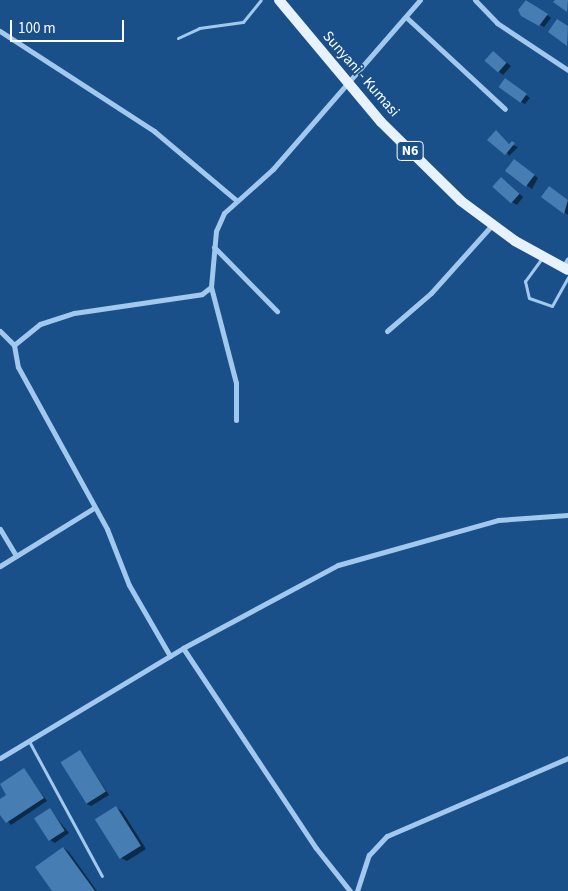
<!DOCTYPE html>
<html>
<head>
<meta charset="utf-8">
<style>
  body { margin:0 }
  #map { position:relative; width:568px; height:891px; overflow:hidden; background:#195089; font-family:"Source Sans 3",sans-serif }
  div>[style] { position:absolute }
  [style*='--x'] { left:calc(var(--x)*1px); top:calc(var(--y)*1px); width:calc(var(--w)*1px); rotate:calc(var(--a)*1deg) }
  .shadow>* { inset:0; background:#0007 }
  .building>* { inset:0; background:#467db3; transform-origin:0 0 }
  .service>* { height:3px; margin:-1.5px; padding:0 1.5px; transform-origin:1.5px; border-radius:1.5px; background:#a2c8ed }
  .minor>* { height:5px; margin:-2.5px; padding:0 2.5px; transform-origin:2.5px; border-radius:2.5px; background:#a2c8ed }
  .primary>* { height:10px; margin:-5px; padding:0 5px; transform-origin:5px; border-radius:5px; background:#e8f2ff }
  span { translate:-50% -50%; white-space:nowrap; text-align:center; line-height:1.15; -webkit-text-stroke:4px #195089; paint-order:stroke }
  .shield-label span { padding:1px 4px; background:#195089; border:1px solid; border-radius:4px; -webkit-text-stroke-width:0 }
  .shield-label { font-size:14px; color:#fff; font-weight:700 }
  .street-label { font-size:15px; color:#fff }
  .scale { position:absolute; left:10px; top:20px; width:114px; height:22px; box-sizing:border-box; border:2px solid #fff; border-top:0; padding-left:6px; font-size:15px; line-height:18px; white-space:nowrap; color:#fff; -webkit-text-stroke:4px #195089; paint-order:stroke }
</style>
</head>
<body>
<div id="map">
  <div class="shadow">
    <i style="clip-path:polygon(527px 0,551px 18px,544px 27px,522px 15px,520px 10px)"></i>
    <i style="clip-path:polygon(497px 55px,511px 66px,503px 75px,486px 61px)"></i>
    <i style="clip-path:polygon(509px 82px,530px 98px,525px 104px,521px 102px)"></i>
    <i style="clip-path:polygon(496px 131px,507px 143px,518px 147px,509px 156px)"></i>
    <i style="clip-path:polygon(518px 163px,538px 178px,532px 189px,506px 171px)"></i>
    <i style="clip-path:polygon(506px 181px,523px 197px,517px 205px,512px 202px)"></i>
    <i style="clip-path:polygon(553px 190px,568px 200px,568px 215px,542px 197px)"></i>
    <i style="clip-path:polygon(80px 751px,109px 795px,91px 806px,87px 804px)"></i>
    <i style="clip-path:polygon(24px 770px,47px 801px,11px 825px,0 812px,0 800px,8px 795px)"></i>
    <i style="clip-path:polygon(116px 808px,122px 811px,146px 849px,127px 861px,121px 858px)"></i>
    <i style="clip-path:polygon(50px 810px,69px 833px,55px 843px,50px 840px)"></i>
    <i style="clip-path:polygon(64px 848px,69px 852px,97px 891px,54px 891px)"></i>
  </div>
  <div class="building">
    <i style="clip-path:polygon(526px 0,548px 14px,539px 26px,521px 16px,518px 10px)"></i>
    <i style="clip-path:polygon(555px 0,568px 0,567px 12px,553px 2px)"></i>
    <i style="clip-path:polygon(557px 19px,568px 26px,567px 46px,548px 32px)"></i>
    <i style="left:493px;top:51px;width:18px;height:13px;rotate:41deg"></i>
    <i style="left:505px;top:78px;width:27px;height:11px;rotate:36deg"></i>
    <i style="clip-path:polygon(496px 130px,509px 144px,512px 141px,515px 143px,505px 155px,487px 140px)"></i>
    <i style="left:514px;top:159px;width:26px;height:15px;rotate:37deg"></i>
    <i style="left:501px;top:177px;width:25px;height:13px;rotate:42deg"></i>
    <i style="clip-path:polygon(549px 186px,568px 200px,564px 214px,541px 197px)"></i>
    <i style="left:80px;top:750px;width:49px;height:23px;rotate:58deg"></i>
    <i style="clip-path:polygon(24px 768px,44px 798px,6px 823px,0 815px,0 799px,6px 795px,0 784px)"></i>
    <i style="left:116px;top:806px;width:47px;height:25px;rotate:58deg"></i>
    <i style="left:50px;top:808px;width:27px;height:19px;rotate:57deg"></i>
    <i style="clip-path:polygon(63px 847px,95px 891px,52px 891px,35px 867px)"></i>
  </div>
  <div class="service">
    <i style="--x:178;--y:38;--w:23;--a:-25"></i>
    <i style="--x:199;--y:28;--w:44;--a:-7.8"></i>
    <i style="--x:243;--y:22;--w:28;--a:-51"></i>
    <i style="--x:542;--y:258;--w:29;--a:126"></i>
    <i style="--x:525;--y:281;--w:17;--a:77"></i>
    <i style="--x:529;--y:298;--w:24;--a:19"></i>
    <i style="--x:552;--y:306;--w:33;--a:-61"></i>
    <i style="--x:30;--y:743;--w:151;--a:61.6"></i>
  </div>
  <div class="minor">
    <i style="--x:475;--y:0;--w:32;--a:46"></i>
    <i style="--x:497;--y:23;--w:85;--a:33.5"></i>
    <i style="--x:406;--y:17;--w:135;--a:42.9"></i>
    <i style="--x:0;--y:31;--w:184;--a:33"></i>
    <i style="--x:154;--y:131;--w:107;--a:40.1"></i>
    <i style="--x:214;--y:247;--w:90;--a:45.5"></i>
    <i style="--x:563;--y:268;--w:10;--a:-61"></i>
    <i style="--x:0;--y:331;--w:20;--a:45"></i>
    <i style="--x:14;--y:345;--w:33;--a:-39"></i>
    <i style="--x:40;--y:324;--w:36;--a:-18"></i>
    <i style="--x:74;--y:313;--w:129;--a:-8.4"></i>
    <i style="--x:202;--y:294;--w:11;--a:-38"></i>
    <i style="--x:387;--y:331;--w:58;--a:-40.8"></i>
    <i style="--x:431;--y:293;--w:91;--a:-48.1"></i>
    <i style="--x:14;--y:345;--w:22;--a:80"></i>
    <i style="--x:18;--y:367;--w:185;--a:61.2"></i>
    <i style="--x:107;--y:529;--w:60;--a:68.6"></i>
    <i style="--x:129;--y:585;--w:82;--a:60"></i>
    <i style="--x:236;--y:420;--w:37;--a:-90"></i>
    <i style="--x:236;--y:383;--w:99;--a:-104.6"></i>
    <i style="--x:211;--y:287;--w:56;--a:-84.9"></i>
    <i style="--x:216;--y:231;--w:20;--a:-66"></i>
    <i style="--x:224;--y:213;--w:66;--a:-41.9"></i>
    <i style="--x:273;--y:169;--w:224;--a:-49"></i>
    <i style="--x:0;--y:529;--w:31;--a:59"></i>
    <i style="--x:0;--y:566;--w:110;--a:-31.7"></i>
    <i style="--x:183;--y:648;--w:240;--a:56.4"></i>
    <i style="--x:316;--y:848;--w:55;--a:51.7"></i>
    <i style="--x:0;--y:758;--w:214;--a:-31"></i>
    <i style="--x:183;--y:648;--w:176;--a:-28.2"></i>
    <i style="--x:338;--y:565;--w:166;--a:-15.7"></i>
    <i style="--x:498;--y:520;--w:70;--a:-4.1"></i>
    <i style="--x:357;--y:891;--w:38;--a:-72"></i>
    <i style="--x:369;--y:855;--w:26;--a:-47"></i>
    <i style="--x:387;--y:836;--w:197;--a:-23.3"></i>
  </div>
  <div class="primary">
    <i style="--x:279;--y:0;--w:159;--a:50.1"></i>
    <i style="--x:381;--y:122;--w:112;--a:44.6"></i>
    <i style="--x:461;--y:201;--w:67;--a:36.5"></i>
    <i style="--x:515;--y:241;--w:60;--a:28.7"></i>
  </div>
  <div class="shield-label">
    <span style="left:410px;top:151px">N6</span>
  </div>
  <div class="street-label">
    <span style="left:361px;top:74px;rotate:49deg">Sunyani - Kumasi</span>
  </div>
  <div class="scale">100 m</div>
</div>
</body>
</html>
